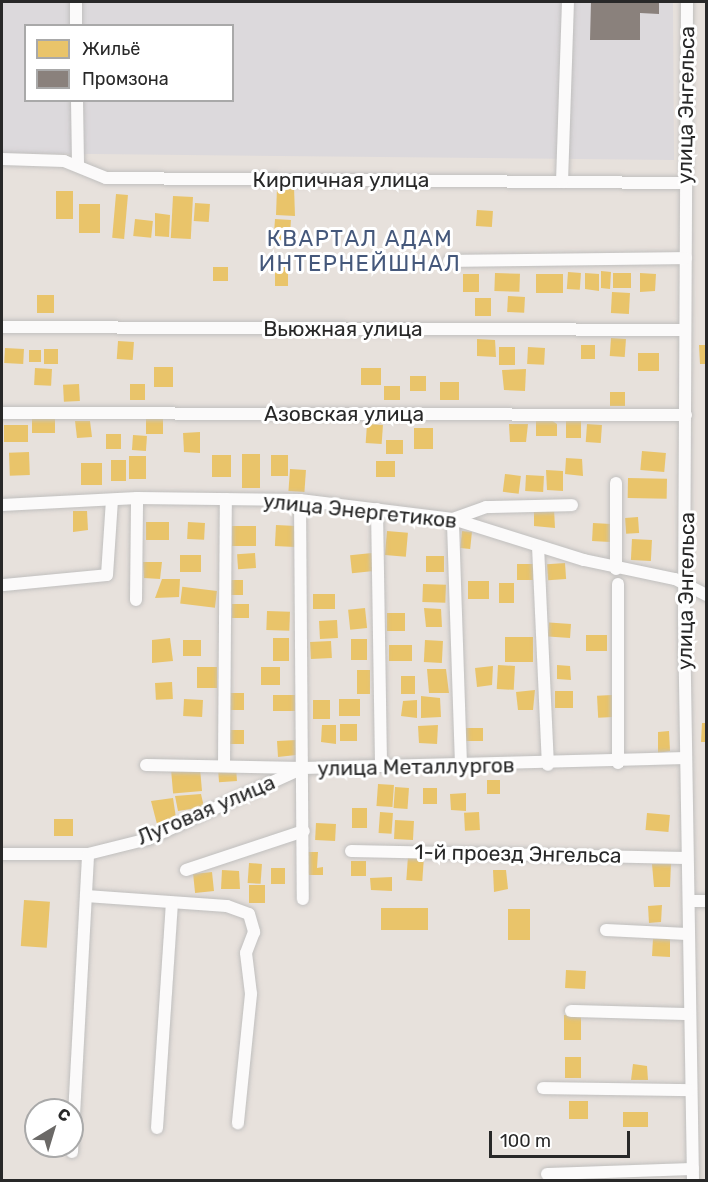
<!DOCTYPE html>
<html>
<head>
<meta charset="utf-8">
<style>
  body { margin:0 }
  #map { position:relative; width:708px; height:1182px; overflow:hidden; background:#e7e1dc; font-family:Rubik,sans-serif }
  div>[style] { position:absolute }
  [style*='--x'] { left:calc(var(--x)*1px); top:calc(var(--y)*1px); width:calc(var(--w)*1px); rotate:calc(var(--a)*1deg) }
  .industrial>* { inset:0; background:#dcd9dc }
  .homes>* { inset:0; background:#e9c46a; transform-origin:0 0 }
  .industry>* { inset:0; background:#8a817c }
  .roads { filter:drop-shadow(0 0 2px #c0bfbe) drop-shadow(0 0 2px #c0bfbe) }
  .minor>* { height:12px; margin:-6px; padding:0 6px; transform-origin:6px; border-radius:6px; background:#fbfafa }
  span { translate:-50% -50%; white-space:nowrap; text-align:center; line-height:1.15; -webkit-text-stroke:6px #fff; paint-order:stroke }
  .street-label { font-size:21px; color:#282828 }
  .neighbourhood-label { font-size:22px; color:#45587b; letter-spacing:1.5px }
  .frame { position:absolute; inset:0; border:3px solid #282828; pointer-events:none }
  .legend { position:absolute; left:24px; top:24px; width:210px; height:78px; box-sizing:border-box; background:#fff; border:2px solid #a9a9a9; margin:0; padding:8px 10px; list-style:none; font-size:18px; color:#282828 }
  .legend li { display:flex; align-items:center; gap:12px; height:30px }
  .legend b { width:30px; border:2px solid #a9a9a9 }
  .north { position:absolute; left:24px; top:1098px; width:60px; height:60px; box-sizing:border-box; background:#fff; border:2px solid #a9a9a9; border-radius:50%; rotate:38deg; font-size:16px; font-weight:700; line-height:24px; text-align:center; color:#282828 }
  .north::after { content:''; display:block; margin:auto; width:21px; height:27px; background:#6b6967; clip-path:polygon(50% 0,100% 100%,50% 72%,0 100%) }
  .scale { position:absolute; left:489px; top:1131px; width:141px; height:27px; box-sizing:border-box; border:3px solid #282828; border-top:0; padding-left:8px; font-size:18px; line-height:21px; white-space:nowrap; color:#282828; -webkit-text-stroke:4px #fff; paint-order:stroke }
</style>
</head>
<body>
<div id="map">
  <div class="industrial">
    <i style="clip-path:polygon(evenodd,2px 2px,673px 2px,674px 160px,2px 153px,2px 2px,26px 26px,232px 26px,232px 100px,26px 100px,26px 26px)"></i>
  </div>
  <div class="homes">
    <i style="clip-path:polygon(294px 187px,295px 216px,276px 215px,277px 188px)"></i>
    <i style="left:56px;top:191px;width:17px;height:28px"></i>
    <i style="left:116px;top:194px;width:12px;height:44px;rotate:5deg"></i>
    <i style="left:173px;top:196px;width:20px;height:42px;rotate:3deg"></i>
    <i style="left:195px;top:203px;width:15px;height:18px;rotate:4deg"></i>
    <i style="left:79px;top:204px;width:21px;height:29px"></i>
    <i style="left:477px;top:210px;width:16px;height:16px;rotate:4deg"></i>
    <i style="clip-path:polygon(155px 213px,170px 215px,169px 237px,155px 236px)"></i>
    <i style="left:135px;top:219px;width:18px;height:17px;rotate:6deg"></i>
    <i style="left:275px;top:219px;width:16px;height:21px;rotate:4deg"></i>
    <i style="left:275px;top:266px;width:13px;height:20px"></i>
    <i style="left:213px;top:267px;width:15px;height:14px"></i>
    <i style="clip-path:polygon(601px 271px,611px 272px,610px 289px,601px 288px)"></i>
    <i style="left:568px;top:272px;width:13px;height:17px;rotate:4deg"></i>
    <i style="left:495px;top:273px;width:25px;height:18px;rotate:2deg"></i>
    <i style="clip-path:polygon(585px 273px,599px 274px,599px 291px,585px 289px)"></i>
    <i style="left:613px;top:273px;width:18px;height:15px"></i>
    <i style="clip-path:polygon(640px 273px,656px 274px,655px 291px,640px 292px)"></i>
    <i style="left:463px;top:274px;width:16px;height:18px"></i>
    <i style="left:536px;top:274px;width:27px;height:19px"></i>
    <i style="left:612px;top:292px;width:18px;height:21px;rotate:3deg"></i>
    <i style="left:37px;top:295px;width:17px;height:18px"></i>
    <i style="left:508px;top:296px;width:17px;height:16px;rotate:3deg"></i>
    <i style="left:475px;top:298px;width:16px;height:18px"></i>
    <i style="left:611px;top:338px;width:15px;height:18px;rotate:4deg"></i>
    <i style="clip-path:polygon(477px 339px,495px 340px,496px 357px,477px 356px)"></i>
    <i style="left:118px;top:341px;width:16px;height:18px;rotate:4deg"></i>
    <i style="left:581px;top:345px;width:14px;height:14px"></i>
    <i style="clip-path:polygon(699px 345px,706px 345px,706px 364px,700px 364px)"></i>
    <i style="left:515px;top:347px;width:18px;height:16px;rotate:90deg"></i>
    <i style="left:528px;top:347px;width:17px;height:17px;rotate:3deg"></i>
    <i style="left:5px;top:348px;width:19px;height:15px;rotate:3deg"></i>
    <i style="left:44px;top:349px;width:14px;height:15px"></i>
    <i style="left:29px;top:350px;width:12px;height:12px"></i>
    <i style="left:659px;top:353px;width:18px;height:21px;rotate:90deg"></i>
    <i style="left:154px;top:367px;width:19px;height:20px"></i>
    <i style="left:35px;top:368px;width:17px;height:17px;rotate:3deg"></i>
    <i style="left:361px;top:368px;width:20px;height:17px"></i>
    <i style="clip-path:polygon(526px 369px,525px 391px,504px 390px,502px 370px)"></i>
    <i style="left:410px;top:376px;width:16px;height:15px"></i>
    <i style="left:440px;top:382px;width:19px;height:18px"></i>
    <i style="left:79px;top:384px;width:17px;height:16px;rotate:87deg"></i>
    <i style="left:130px;top:384px;width:15px;height:16px"></i>
    <i style="left:384px;top:386px;width:16px;height:14px"></i>
    <i style="left:610px;top:392px;width:15px;height:14px"></i>
    <i style="left:55px;top:415px;width:18px;height:23px;rotate:90deg"></i>
    <i style="left:146px;top:418px;width:17px;height:16px"></i>
    <i style="clip-path:polygon(551px 420px,557px 424px,557px 436px,536px 436px,536px 421px)"></i>
    <i style="clip-path:polygon(75px 421px,90px 421px,92px 437px,77px 438px)"></i>
    <i style="left:566px;top:421px;width:15px;height:17px"></i>
    <i style="left:367px;top:424px;width:16px;height:19px;rotate:4deg"></i>
    <i style="clip-path:polygon(509px 424px,528px 424px,526px 442px,510px 442px)"></i>
    <i style="left:587px;top:424px;width:15px;height:18px;rotate:4deg"></i>
    <i style="left:4px;top:425px;width:24px;height:17px"></i>
    <i style="left:414px;top:428px;width:19px;height:21px"></i>
    <i style="clip-path:polygon(200px 432px,200px 453px,184px 452px,183px 433px)"></i>
    <i style="left:106px;top:434px;width:15px;height:15px"></i>
    <i style="left:133px;top:435px;width:14px;height:15px;rotate:4deg"></i>
    <i style="left:386px;top:440px;width:17px;height:14px"></i>
    <i style="left:642px;top:451px;width:24px;height:19px;rotate:5deg"></i>
    <i style="left:29px;top:452px;width:23px;height:20px;rotate:88deg"></i>
    <i style="left:260px;top:454px;width:34px;height:18px;rotate:90deg"></i>
    <i style="left:212px;top:455px;width:19px;height:22px"></i>
    <i style="left:288px;top:455px;width:21px;height:17px;rotate:90deg"></i>
    <i style="left:129px;top:456px;width:17px;height:23px"></i>
    <i style="clip-path:polygon(566px 458px,582px 459px,583px 476px,565px 474px)"></i>
    <i style="left:111px;top:460px;width:15px;height:21px"></i>
    <i style="left:376px;top:461px;width:19px;height:16px"></i>
    <i style="left:81px;top:463px;width:21px;height:22px"></i>
    <i style="left:290px;top:469px;width:16px;height:22px;rotate:4deg"></i>
    <i style="clip-path:polygon(546px 470px,563px 471px,563px 491px,547px 490px)"></i>
    <i style="left:505px;top:474px;width:16px;height:18px;rotate:7deg"></i>
    <i style="left:526px;top:475px;width:18px;height:16px;rotate:3deg"></i>
    <i style="left:628px;top:478px;width:39px;height:20px;rotate:1deg"></i>
    <i style="clip-path:polygon(534px 508px,554px 509px,555px 528px,534px 526px)"></i>
    <i style="clip-path:polygon(73px 511px,87px 511px,88px 530px,73px 532px)"></i>
    <i style="left:638px;top:517px;width:16px;height:13px;rotate:86deg"></i>
    <i style="left:169px;top:522px;width:18px;height:23px;rotate:90deg"></i>
    <i style="left:188px;top:522px;width:17px;height:17px;rotate:3deg"></i>
    <i style="left:593px;top:523px;width:18px;height:18px;rotate:3deg"></i>
    <i style="left:276px;top:525px;width:20px;height:21px;rotate:3deg"></i>
    <i style="left:232px;top:526px;width:24px;height:20px"></i>
    <i style="left:387px;top:531px;width:21px;height:24px;rotate:5deg"></i>
    <i style="left:462px;top:531px;width:10px;height:17px;rotate:6deg"></i>
    <i style="left:632px;top:539px;width:20px;height:21px;rotate:3deg"></i>
    <i style="left:255px;top:553px;width:15px;height:18px;rotate:86deg"></i>
    <i style="left:372px;top:553px;width:18px;height:22px;rotate:84deg"></i>
    <i style="left:180px;top:555px;width:21px;height:17px"></i>
    <i style="left:444px;top:556px;width:16px;height:18px;rotate:90deg"></i>
    <i style="clip-path:polygon(143px 562px,162px 562px,160px 579px,144px 578px)"></i>
    <i style="left:565px;top:563px;width:16px;height:18px;rotate:86deg"></i>
    <i style="left:517px;top:564px;width:16px;height:16px"></i>
    <i style="clip-path:polygon(162px 579px,180px 579px,179px 597px,155px 598px)"></i>
    <i style="left:228px;top:580px;width:15px;height:15px"></i>
    <i style="left:468px;top:581px;width:21px;height:18px"></i>
    <i style="left:499px;top:583px;width:15px;height:20px"></i>
    <i style="left:423px;top:584px;width:23px;height:18px;rotate:2deg"></i>
    <i style="left:217px;top:591px;width:17px;height:35px;rotate:97deg"></i>
    <i style="left:335px;top:594px;width:15px;height:22px;rotate:90deg"></i>
    <i style="left:232px;top:604px;width:17px;height:14px"></i>
    <i style="left:365px;top:608px;width:20px;height:17px;rotate:84deg"></i>
    <i style="clip-path:polygon(424px 608px,441px 609px,442px 627px,426px 627px)"></i>
    <i style="left:267px;top:611px;width:23px;height:19px;rotate:2deg"></i>
    <i style="left:387px;top:613px;width:18px;height:18px"></i>
    <i style="left:337px;top:620px;width:18px;height:18px;rotate:87deg"></i>
    <i style="left:571px;top:624px;width:14px;height:22px;rotate:94deg"></i>
    <i style="left:586px;top:635px;width:21px;height:16px"></i>
    <i style="left:533px;top:637px;width:25px;height:28px;rotate:90deg"></i>
    <i style="clip-path:polygon(170px 638px,173px 661px,152px 663px,152px 640px)"></i>
    <i style="left:273px;top:638px;width:16px;height:23px"></i>
    <i style="left:351px;top:639px;width:16px;height:21px"></i>
    <i style="left:183px;top:640px;width:18px;height:16px"></i>
    <i style="left:425px;top:640px;width:18px;height:22px;rotate:3deg"></i>
    <i style="left:331px;top:641px;width:17px;height:21px;rotate:87deg"></i>
    <i style="left:412px;top:645px;width:16px;height:23px;rotate:90deg"></i>
    <i style="left:498px;top:665px;width:17px;height:24px;rotate:3deg"></i>
    <i style="clip-path:polygon(557px 665px,570px 666px,571px 680px,557px 679px)"></i>
    <i style="clip-path:polygon(493px 666px,492px 685px,477px 687px,475px 668px)"></i>
    <i style="left:197px;top:667px;width:20px;height:21px"></i>
    <i style="left:280px;top:667px;width:18px;height:19px;rotate:90deg"></i>
    <i style="clip-path:polygon(427px 669px,446px 669px,449px 693px,429px 693px)"></i>
    <i style="left:357px;top:670px;width:13px;height:24px"></i>
    <i style="left:401px;top:676px;width:14px;height:18px"></i>
    <i style="left:172px;top:682px;width:17px;height:17px;rotate:87deg"></i>
    <i style="clip-path:polygon(535px 690px,533px 710px,518px 710px,516px 692px)"></i>
    <i style="left:573px;top:691px;width:17px;height:18px;rotate:90deg"></i>
    <i style="left:244px;top:693px;width:17px;height:17px;rotate:90deg"></i>
    <i style="left:273px;top:695px;width:22px;height:16px"></i>
    <i style="left:612px;top:695px;width:22px;height:15px;rotate:87deg"></i>
    <i style="clip-path:polygon(421px 696px,440px 698px,441px 717px,421px 718px)"></i>
    <i style="left:184px;top:699px;width:19px;height:17px;rotate:3deg"></i>
    <i style="left:339px;top:699px;width:21px;height:17px"></i>
    <i style="left:313px;top:700px;width:17px;height:19px"></i>
    <i style="clip-path:polygon(417px 700px,417px 718px,401px 716px,403px 701px)"></i>
    <i style="clip-path:polygon(702px 723px,706px 723px,706px 742px,701px 742px)"></i>
    <i style="left:357px;top:724px;width:17px;height:17px;rotate:90deg"></i>
    <i style="clip-path:polygon(322px 725px,336px 725px,336px 744px,321px 742px)"></i>
    <i style="clip-path:polygon(438px 725px,437px 744px,419px 743px,418px 726px)"></i>
    <i style="left:466px;top:728px;width:17px;height:13px"></i>
    <i style="left:228px;top:730px;width:16px;height:14px"></i>
    <i style="clip-path:polygon(669px 731px,670px 751px,658px 753px,658px 732px)"></i>
    <i style="clip-path:polygon(297px 740px,296px 755px,278px 757px,277px 741px)"></i>
    <i style="left:236px;top:767px;width:14px;height:18px;rotate:86deg"></i>
    <i style="left:200px;top:768px;width:23px;height:29px;rotate:85deg"></i>
    <i style="left:487px;top:780px;width:13px;height:14px"></i>
    <i style="left:378px;top:784px;width:16px;height:22px;rotate:4deg"></i>
    <i style="left:395px;top:787px;width:14px;height:21px;rotate:4deg"></i>
    <i style="left:423px;top:788px;width:14px;height:16px"></i>
    <i style="clip-path:polygon(466px 793px,466px 811px,451px 810px,450px 794px)"></i>
    <i style="clip-path:polygon(201px 794px,204px 807px,178px 811px,175px 796px)"></i>
    <i style="clip-path:polygon(173px 798px,176px 818px,157px 824px,151px 801px)"></i>
    <i style="left:352px;top:808px;width:15px;height:20px"></i>
    <i style="left:380px;top:812px;width:13px;height:21px;rotate:4deg"></i>
    <i style="left:479px;top:812px;width:18px;height:15px;rotate:87deg"></i>
    <i style="left:647px;top:813px;width:23px;height:17px;rotate:5deg"></i>
    <i style="left:54px;top:819px;width:19px;height:17px"></i>
    <i style="left:395px;top:820px;width:19px;height:19px;rotate:3deg"></i>
    <i style="left:316px;top:823px;width:20px;height:17px;rotate:3deg"></i>
    <i style="clip-path:polygon(307px 852px,318px 852px,317px 868px,323px 867px,323px 875px,306px 875px)"></i>
    <i style="left:408px;top:856px;width:16px;height:24px;rotate:4deg"></i>
    <i style="left:351px;top:861px;width:15px;height:15px"></i>
    <i style="left:249px;top:863px;width:13px;height:20px;rotate:4deg"></i>
    <i style="clip-path:polygon(671px 863px,670px 887px,654px 887px,652px 864px)"></i>
    <i style="left:271px;top:868px;width:14px;height:16px"></i>
    <i style="clip-path:polygon(222px 870px,239px 871px,240px 889px,221px 889px)"></i>
    <i style="clip-path:polygon(493px 870px,506px 870px,508px 889px,494px 892px)"></i>
    <i style="left:212px;top:872px;width:19px;height:19px;rotate:84deg"></i>
    <i style="clip-path:polygon(392px 877px,392px 891px,371px 890px,370px 878px)"></i>
    <i style="left:249px;top:885px;width:16px;height:18px"></i>
    <i style="left:24px;top:900px;width:26px;height:46px;rotate:4deg"></i>
    <i style="clip-path:polygon(662px 905px,661px 922px,649px 923px,648px 906px)"></i>
    <i style="left:381px;top:908px;width:47px;height:22px"></i>
    <i style="left:508px;top:909px;width:22px;height:31px"></i>
    <i style="clip-path:polygon(670px 938px,670px 957px,652px 956px,653px 939px)"></i>
    <i style="left:566px;top:970px;width:20px;height:18px;rotate:3deg"></i>
    <i style="left:564px;top:1015px;width:17px;height:25px"></i>
    <i style="left:565px;top:1057px;width:16px;height:21px"></i>
    <i style="clip-path:polygon(633px 1064px,647px 1066px,648px 1080px,631px 1080px)"></i>
    <i style="left:569px;top:1101px;width:19px;height:18px"></i>
    <i style="left:623px;top:1112px;width:25px;height:15px"></i>
  </div>
  <div class="industry">
    <i style="clip-path:polygon(591px 2px,659px 2px,659px 14px,640px 13px,640px 40px,590px 40px)"></i>
  </div>
  <div class="roads">
    <div class="minor">
      <i style="--x:76;--y:2;--w:24;--a:90"></i>
      <i style="--x:687;--y:2;--w:617;--a:90.28"></i>
      <i style="--x:684;--y:619;--w:561;--a:89.08"></i>
      <i style="--x:77;--y:100;--w:66;--a:89.1"></i>
      <i style="--x:2;--y:159;--w:62;--a:1.8"></i>
      <i style="--x:64;--y:161;--w:45;--a:22"></i>
      <i style="--x:106;--y:178;--w:578;--a:0.5"></i>
      <i style="--x:562;--y:182;--w:180;--a:-88.1"></i>
      <i style="--x:449;--y:261;--w:237;--a:-0.7"></i>
      <i style="--x:2;--y:327;--w:683;--a:0.25"></i>
      <i style="--x:2;--y:413;--w:684;--a:0.17"></i>
      <i style="--x:616;--y:483;--w:86;--a:90"></i>
      <i style="--x:300;--y:500;--w:399;--a:89.6"></i>
      <i style="--x:2;--y:505;--w:135;--a:-3"></i>
      <i style="--x:137;--y:498;--w:163;--a:0.7"></i>
      <i style="--x:300;--y:500;--w:154;--a:7.1"></i>
      <i style="--x:453;--y:519;--w:137;--a:17.4"></i>
      <i style="--x:584;--y:560;--w:93;--a:11.8"></i>
      <i style="--x:675;--y:579;--w:35;--a:27"></i>
      <i style="--x:377;--y:509;--w:257;--a:89.1"></i>
      <i style="--x:538;--y:546;--w:219;--a:87.4"></i>
      <i style="--x:4;--y:585;--w:103;--a:-5.5"></i>
      <i style="--x:107;--y:575;--w:75;--a:-86.2"></i>
      <i style="--x:136;--y:600;--w:102;--a:-89.4"></i>
      <i style="--x:618;--y:763;--w:179;--a:-90"></i>
      <i style="--x:224;--y:764;--w:265;--a:-89.6"></i>
      <i style="--x:146;--y:765;--w:157;--a:1.1"></i>
      <i style="--x:303;--y:768;--w:383;--a:-1.5"></i>
      <i style="--x:461;--y:765;--w:246;--a:-91.9"></i>
      <i style="--x:453;--y:519;--w:35;--a:-20"></i>
      <i style="--x:486;--y:507;--w:86;--a:-1.3"></i>
      <i style="--x:351;--y:851;--w:335;--a:1.2"></i>
      <i style="--x:2;--y:854;--w:86;--a:0"></i>
      <i style="--x:88;--y:854;--w:62;--a:-14"></i>
      <i style="--x:148;--y:839;--w:168;--a:-24.6"></i>
      <i style="--x:186;--y:870;--w:124;--a:-18.3"></i>
      <i style="--x:86;--y:896;--w:141;--a:4.1"></i>
      <i style="--x:227;--y:906;--w:23;--a:20"></i>
      <i style="--x:249;--y:914;--w:19;--a:74"></i>
      <i style="--x:254;--y:932;--w:22;--a:111"></i>
      <i style="--x:246;--y:953;--w:41;--a:83"></i>
      <i style="--x:251;--y:994;--w:130;--a:95.8"></i>
      <i style="--x:689;--y:901;--w:17;--a:0"></i>
      <i style="--x:606;--y:930;--w:81;--a:2.8"></i>
      <i style="--x:571;--y:1011;--w:117;--a:1.5"></i>
      <i style="--x:543;--y:1088;--w:147;--a:0.8"></i>
      <i style="--x:157;--y:1128;--w:225;--a:-86.2"></i>
      <i style="--x:72;--y:1152;--w:298;--a:-86.9"></i>
      <i style="--x:547;--y:1174;--w:146;--a:-2"></i>
    </div>
  </div>
  <div class="street-label">
    <span style="left:686px;top:105px;rotate:-89deg">улица Энгельса</span>
    <span style="left:341px;top:180px">Кирпичная улица</span>
    <span style="left:343px;top:329px">Вьюжная улица</span>
    <span style="left:344px;top:414px">Азовская улица</span>
    <span style="left:360px;top:511px;rotate:6deg">улица Энергетиков</span>
    <span style="left:686px;top:591px;rotate:-89deg">улица Энгельса</span>
    <span style="left:416px;top:767px;rotate:-1deg">улица Металлургов</span>
    <span style="left:206px;top:810px;rotate:-23deg">Луговая улица</span>
    <span style="left:518px;top:854px;rotate:1deg">1-й проезд Энгельса</span>
  </div>
  <div class="neighbourhood-label">
    <span style="left:360px;top:251px">КВАРТАЛ АДАМ<br>ИНТЕРНЕЙШНАЛ</span>
  </div>
  <div class="frame"></div>
  <ul class="legend">
  <li><b style="height:16px;background:#e9c46a"></b>Жильё</li>
  <li><b style="height:16px;background:#8a817c"></b>Промзона</li>
  </ul>
  <div class="north">С</div>
  <div class="scale">100 m</div>
</div>
</body>
</html>
